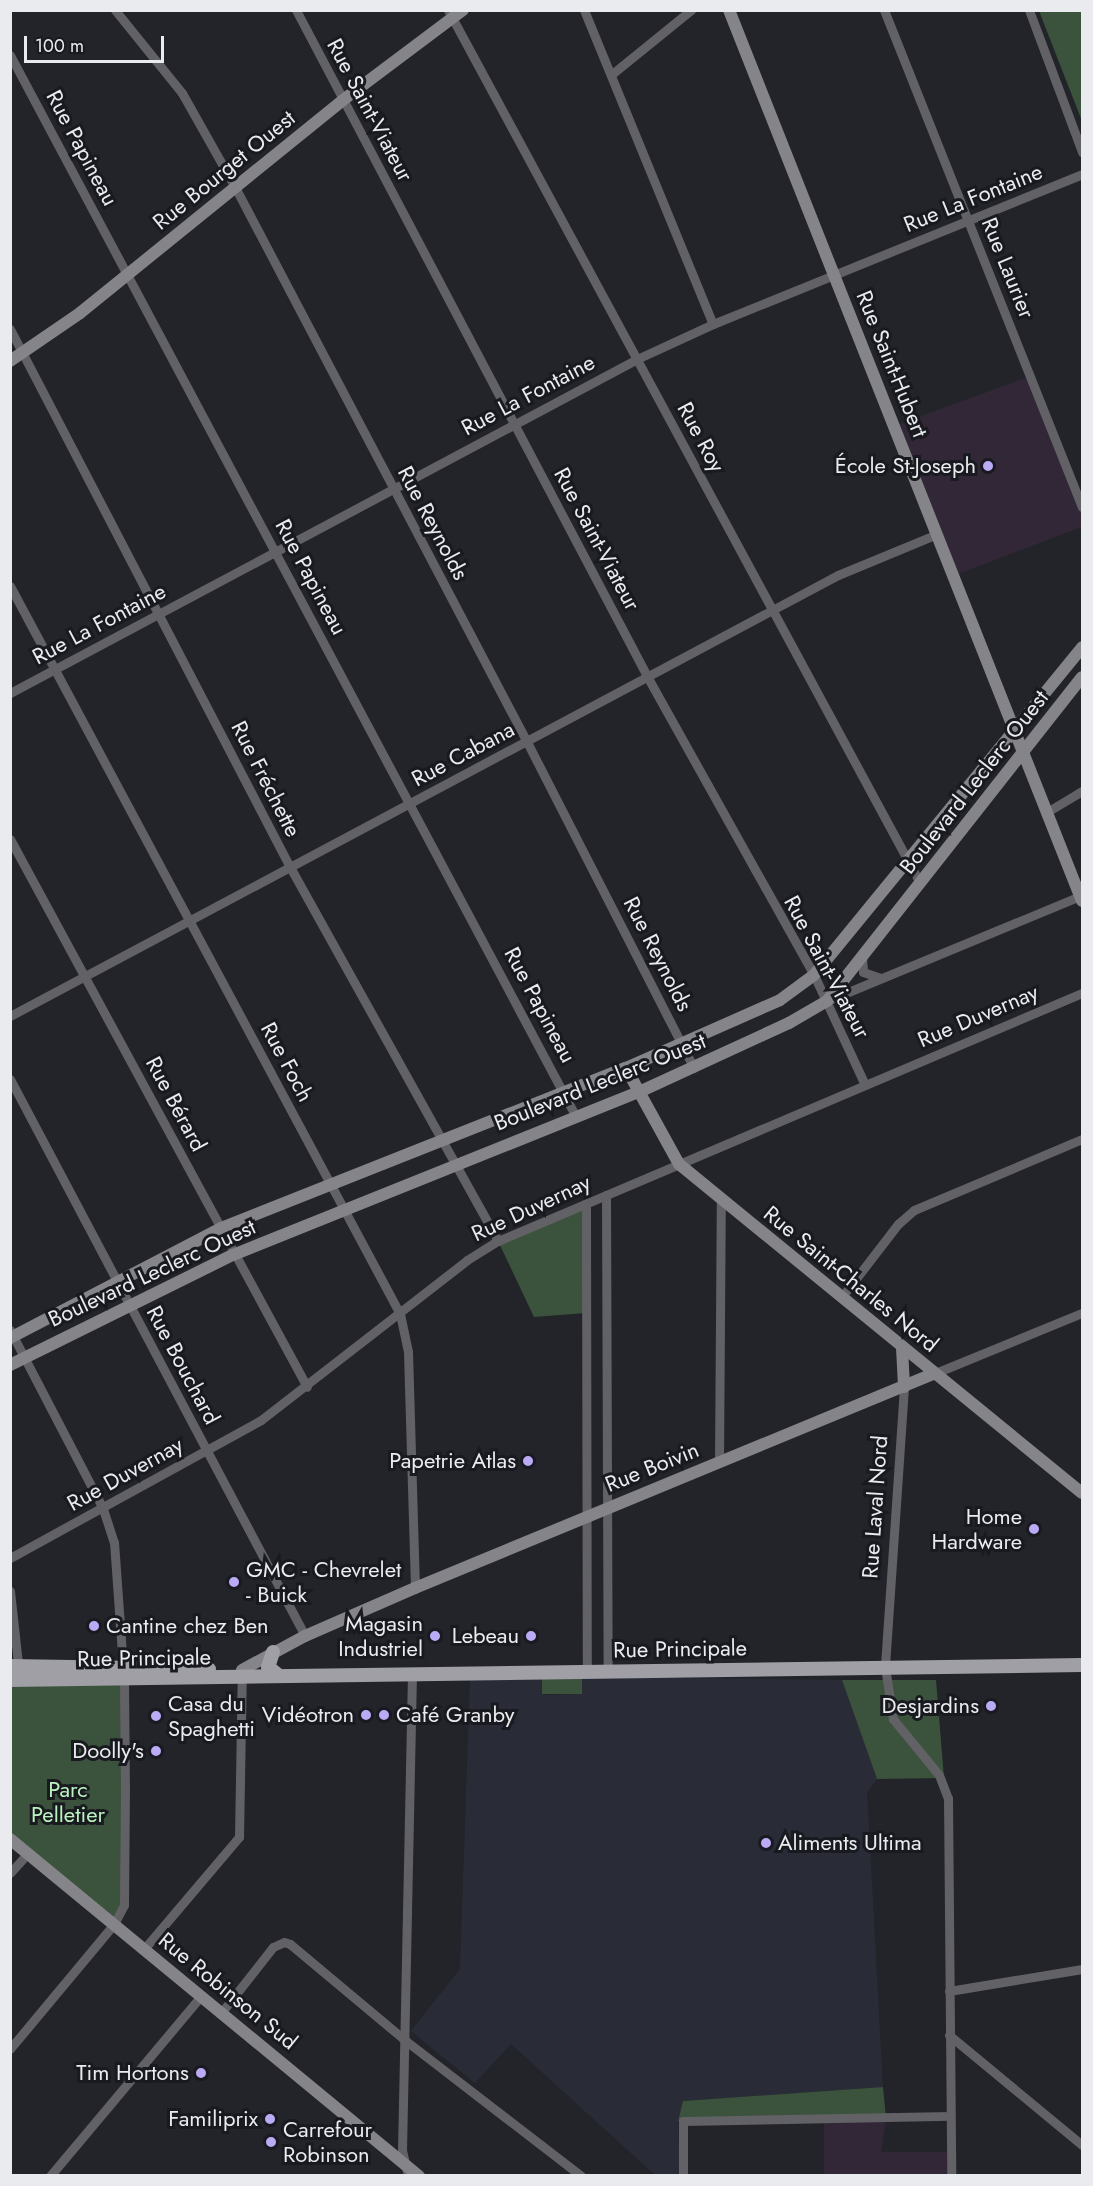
<!DOCTYPE html>
<html>
<head>
<meta charset="utf-8">
<style>
  body { margin:0 }
  #map { position:relative; width:1093px; height:2186px; overflow:hidden; background:#22242a; font-family:Jost,sans-serif }
  div>[style] { position:absolute }
  [style*='--x'] { left:calc(var(--x)*1px); top:calc(var(--y)*1px); width:calc(var(--w)*1px); rotate:calc(var(--a)*1deg) }
  .built>* { inset:0; background:#292c37 }
  .education>* { inset:0; background:#312736 }
  .green>* { inset:0; background:#3b523d; transform-origin:0 0 }
  .street>* { height:9px; margin:-4.5px; padding:0 4.5px; transform-origin:4.5px; border-radius:4.5px; background:#626165 }
  .secondary>* { height:12px; margin:-6px; padding:0 6px; transform-origin:6px; border-radius:6px; background:#848489 }
  .primary>* { height:14px; margin:-7px; padding:0 7px; transform-origin:7px; border-radius:7px; background:#9f9fa5 }
  .dots>* { width:16px; height:16px; translate:-50% -50%; box-sizing:border-box; border:3px solid #191a20; border-radius:50% }
  span { translate:-50% -50%; white-space:nowrap; text-align:center; line-height:1.15; -webkit-text-stroke:6px #191a20; paint-order:stroke }
  .street-label { font-size:22px; color:#e9ebef }
  .poi-label { font-size:22px; color:#e9ebef }
  .right { translate:-100% -50%; text-align:right }
  .left { translate:0 -50%; text-align:left }
  .park-label { font-size:22px; color:#bbf3c0 }
  .frame { position:absolute; inset:0; border:12px solid #e9ebef; pointer-events:none }
  .scale { position:absolute; left:24px; top:36px; width:140px; height:27px; box-sizing:border-box; border:3px solid #e9ebef; border-top:0; padding-left:8px; font-size:18px; line-height:21px; white-space:nowrap; color:#e9ebef; -webkit-text-stroke:4px #191a20; paint-order:stroke }
</style>
</head>
<body>
<div id="map">
  <div class="built">
    <i style="clip-path:polygon(582px 1677px,842px 1680px,877px 1779px,867px 1792px,883px 2087px,683px 2101px,678px 2121px,680px 2175px,655px 2175px,511px 2044px,475px 2083px,411px 2031px,460px 1969px,470px 1679px,542px 1678px,543px 1695px,582px 1694px)"></i>
  </div>
  <div class="education">
    <i style="clip-path:polygon(1030px 376px,1082px 507px,1082px 527px,953px 576px,894px 426px)"></i>
    <i style="clip-path:polygon(886px 2118px,881px 2152px,951px 2152px,950px 2175px,824px 2176px,824px 2119px)"></i>
  </div>
  <div class="green">
    <i style="clip-path:polygon(1039px 11px,1082px 11px,1082px 121px)"></i>
    <i style="clip-path:polygon(586px 1203px,586px 1313px,534px 1317px,498px 1241px)"></i>
    <i style="left:582px;top:1677px;width:17px;height:40px;rotate:90deg"></i>
    <i style="clip-path:polygon(124px 1680px,124px 1905px,114px 1924px,11px 1836px,10px 1682px)"></i>
    <i style="clip-path:polygon(842px 1680px,936px 1680px,944px 1778px,877px 1779px)"></i>
    <i style="clip-path:polygon(883px 2087px,886px 2118px,678px 2121px,683px 2101px)"></i>
  </div>
  <div class="street">
    <i style="--x:115;--y:10;--w:107;--a:51.1"></i>
    <i style="--x:182;--y:93;--w:108;--a:60.6"></i>
    <i style="--x:235;--y:187;--w:627;--a:62.25"></i>
    <i style="--x:527;--y:742;--w:366;--a:62.9"></i>
    <i style="--x:296;--y:10;--w:755;--a:62.21"></i>
    <i style="--x:648;--y:678;--w:340;--a:60.8"></i>
    <i style="--x:814;--y:975;--w:121;--a:65.1"></i>
    <i style="--x:448;--y:10;--w:992;--a:61.6"></i>
    <i style="--x:584;--y:10;--w:339;--a:67.7"></i>
    <i style="--x:884;--y:10;--w:535;--a:68.28"></i>
    <i style="--x:1029;--y:10;--w:152;--a:69.5"></i>
    <i style="--x:10;--y:55;--w:1203;--a:61.94"></i>
    <i style="--x:612;--y:74;--w:102;--a:-39"></i>
    <i style="--x:10;--y:329;--w:607;--a:62.51"></i>
    <i style="--x:290;--y:867;--w:428;--a:60.9"></i>
    <i style="--x:10;--y:586;--w:826;--a:61.82"></i>
    <i style="--x:400;--y:1314;--w:39;--a:78"></i>
    <i style="--x:408;--y:1352;--w:236;--a:88.3"></i>
    <i style="--x:10;--y:693;--w:710;--a:-28.04"></i>
    <i style="--x:637;--y:359;--w:84;--a:-24.7"></i>
    <i style="--x:713;--y:324;--w:398;--a:-22.1"></i>
    <i style="--x:1047;--y:812;--w:41;--a:-31"></i>
    <i style="--x:10;--y:839;--w:623;--a:61.54"></i>
    <i style="--x:862;--y:957;--w:15;--a:86"></i>
    <i style="--x:863;--y:972;--w:18;--a:19"></i>
    <i style="--x:829;--y:1000;--w:274;--a:-22.5"></i>
    <i style="--x:10;--y:1016;--w:938;--a:-28.04"></i>
    <i style="--x:838;--y:575;--w:107;--a:-22.5"></i>
    <i style="--x:10;--y:1079;--w:630;--a:62.09"></i>
    <i style="--x:606;--y:1195;--w:475;--a:89.8"></i>
    <i style="--x:586;--y:1203;--w:468;--a:89.9"></i>
    <i style="--x:841;--y:1298;--w:93;--a:-52.4"></i>
    <i style="--x:898;--y:1224;--w:21;--a:-41"></i>
    <i style="--x:914;--y:1210;--w:182;--a:-22.9"></i>
    <i style="--x:10;--y:1330;--w:202;--a:62.5"></i>
    <i style="--x:103;--y:1509;--w:35;--a:72"></i>
    <i style="--x:114;--y:1542;--w:138;--a:85.9"></i>
    <i style="--x:124;--y:1680;--w:107;--a:89.5"></i>
    <i style="--x:125;--y:1787;--w:118;--a:90.5"></i>
    <i style="--x:124;--y:1905;--w:21;--a:118"></i>
    <i style="--x:114;--y:1924;--w:163;--a:129.8"></i>
    <i style="--x:933;--y:1374;--w:161;--a:-22.3"></i>
    <i style="--x:904;--y:1387;--w:281;--a:93.9"></i>
    <i style="--x:885;--y:1667;--w:53;--a:81.3"></i>
    <i style="--x:893;--y:1719;--w:72;--a:50.6"></i>
    <i style="--x:939;--y:1775;--w:25;--a:69"></i>
    <i style="--x:948;--y:1798;--w:378;--a:89.5"></i>
    <i style="--x:719;--y:1463;--w:264;--a:-89.6"></i>
    <i style="--x:10;--y:1558;--w:286;--a:-28.8"></i>
    <i style="--x:261;--y:1420;--w:261;--a:-37.8"></i>
    <i style="--x:467;--y:1260;--w:36;--a:-32"></i>
    <i style="--x:498;--y:1241;--w:634;--a:-23.01"></i>
    <i style="--x:10;--y:1591;--w:81;--a:83.7"></i>
    <i style="--x:10;--y:1873;--w:27;--a:-48"></i>
    <i style="--x:144;--y:1949;--w:147;--a:-49.7"></i>
    <i style="--x:239;--y:1837;--w:166;--a:-89"></i>
    <i style="--x:949;--y:1991;--w:135;--a:-9.4"></i>
    <i style="--x:221;--y:2013;--w:84;--a:-51.8"></i>
    <i style="--x:273;--y:1947;--w:12;--a:-24"></i>
    <i style="--x:284;--y:1942;--w:6;--a:18"></i>
    <i style="--x:290;--y:1944;--w:151;--a:39.9"></i>
    <i style="--x:406;--y:2041;--w:221;--a:37.6"></i>
    <i style="--x:949;--y:2035;--w:173;--a:39.6"></i>
    <i style="--x:50;--y:2176;--w:235;--a:-50"></i>
    <i style="--x:408;--y:2176;--w:26;--a:-103"></i>
    <i style="--x:402;--y:2151;--w:479;--a:-88.8"></i>
    <i style="--x:683;--y:2176;--w:55;--a:-90"></i>
    <i style="--x:683;--y:2121;--w:267;--a:-1.1"></i>
  </div>
  <div class="secondary">
    <i style="--x:729;--y:10;--w:958;--a:68.39"></i>
    <i style="--x:10;--y:361;--w:85;--a:-34.4"></i>
    <i style="--x:80;--y:313;--w:338;--a:-39"></i>
    <i style="--x:343;--y:100;--w:150;--a:-36.9"></i>
    <i style="--x:626;--y:1068;--w:110;--a:61.1"></i>
    <i style="--x:679;--y:1164;--w:520;--a:39.23"></i>
    <i style="--x:10;--y:1338;--w:238;--a:-27.5"></i>
    <i style="--x:221;--y:1228;--w:435;--a:-21.6"></i>
    <i style="--x:626;--y:1068;--w:168;--a:-23.8"></i>
    <i style="--x:780;--y:1000;--w:42;--a:-36.3"></i>
    <i style="--x:814;--y:975;--w:424;--a:-50.7"></i>
    <i style="--x:902;--y:1348;--w:39;--a:87"></i>
    <i style="--x:10;--y:1365;--w:249;--a:-26.3"></i>
    <i style="--x:233;--y:1255;--w:437;--a:-21.9"></i>
    <i style="--x:639;--y:1092;--w:165;--a:-24.7"></i>
    <i style="--x:789;--y:1023;--w:44;--a:-30.1"></i>
    <i style="--x:827;--y:1001;--w:412;--a:-51.8"></i>
    <i style="--x:242;--y:1670;--w:72;--a:-28.4"></i>
    <i style="--x:305;--y:1636;--w:120;--a:-23.6"></i>
    <i style="--x:415;--y:1588;--w:560;--a:-22.45"></i>
    <i style="--x:10;--y:1839;--w:530;--a:39.49"></i>
  </div>
  <div class="primary">
    <i style="--x:273;--y:1652;--w:16;--a:108"></i>
    <i style="--x:268;--y:1667;--w:11;--a:38"></i>
    <i style="--x:10;--y:1666;--w:199;--a:0.9"></i>
    <i style="--x:10;--y:1680;--w:1072;--a:-0.8"></i>
  </div>
  <div class="dots">
    <i style="left:988px;top:466px;background:#bbaaf6"></i>
    <i style="left:528px;top:1461px;background:#bbaaf6"></i>
    <i style="left:1034px;top:1529px;background:#bbaaf6"></i>
    <i style="left:234px;top:1582px;background:#bbaaf6"></i>
    <i style="left:94px;top:1626px;background:#bbaaf6"></i>
    <i style="left:435px;top:1636px;background:#bbaaf6"></i>
    <i style="left:531px;top:1636px;background:#bbaaf6"></i>
    <i style="left:991px;top:1706px;background:#bbaaf6"></i>
    <i style="left:366px;top:1715px;background:#bbaaf6"></i>
    <i style="left:384px;top:1715px;background:#bbaaf6"></i>
    <i style="left:156px;top:1716px;background:#bbaaf6"></i>
    <i style="left:156px;top:1751px;background:#bbaaf6"></i>
    <i style="left:766px;top:1843px;background:#bbaaf6"></i>
    <i style="left:201px;top:2073px;background:#bbaaf6"></i>
    <i style="left:270px;top:2119px;background:#bbaaf6"></i>
    <i style="left:271px;top:2142px;background:#bbaaf6"></i>
  </div>
  <div class="street-label">
    <span style="left:370px;top:110px;rotate:62deg">Rue Saint-Viateur</span>
    <span style="left:82px;top:148px;rotate:62deg">Rue Papineau</span>
    <span style="left:224px;top:170px;rotate:-39deg">Rue Bourget Ouest</span>
    <span style="left:973px;top:198px;rotate:-22deg">Rue La Fontaine</span>
    <span style="left:1008px;top:268px;rotate:68deg">Rue Laurier</span>
    <span style="left:892px;top:364px;rotate:68deg">Rue Saint-Hubert</span>
    <span style="left:528px;top:395px;rotate:-28deg">Rue La Fontaine</span>
    <span style="left:701px;top:437px;rotate:62deg">Rue Roy</span>
    <span style="left:433px;top:523px;rotate:62deg">Rue Reynolds</span>
    <span style="left:597px;top:539px;rotate:62deg">Rue Saint-Viateur</span>
    <span style="left:311px;top:577px;rotate:62deg">Rue Papineau</span>
    <span style="left:99px;top:624px;rotate:-28deg">Rue La Fontaine</span>
    <span style="left:463px;top:754px;rotate:-28deg">Rue Cabana</span>
    <span style="left:266px;top:779px;rotate:63deg">Rue Fréchette</span>
    <span style="left:974px;top:782px;rotate:-52deg">Boulevard Leclerc Ouest</span>
    <span style="left:658px;top:954px;rotate:63deg">Rue Reynolds</span>
    <span style="left:827px;top:967px;rotate:62deg">Rue Saint-Viateur</span>
    <span style="left:540px;top:1005px;rotate:62deg">Rue Papineau</span>
    <span style="left:978px;top:1016px;rotate:-23deg">Rue Duvernay</span>
    <span style="left:287px;top:1062px;rotate:62deg">Rue Foch</span>
    <span style="left:600px;top:1082px;rotate:-22deg">Boulevard Leclerc Ouest</span>
    <span style="left:176px;top:1104px;rotate:62deg">Rue Bérard</span>
    <span style="left:531px;top:1208px;rotate:-25deg">Rue Duvernay</span>
    <span style="left:152px;top:1273px;rotate:-25deg">Boulevard Leclerc Ouest</span>
    <span style="left:851px;top:1279px;rotate:39deg">Rue Saint-Charles Nord</span>
    <span style="left:183px;top:1365px;rotate:62deg">Rue Bouchard</span>
    <span style="left:652px;top:1467px;rotate:-22deg">Rue Boivin</span>
    <span style="left:125px;top:1474px;rotate:-29deg">Rue Duvernay</span>
    <span style="left:875px;top:1507px;rotate:-86deg">Rue Laval Nord</span>
    <span style="left:680px;top:1649px;rotate:-1deg">Rue Principale</span>
    <span style="left:144px;top:1658px;rotate:-1deg">Rue Principale</span>
    <span style="left:228px;top:1991px;rotate:39deg">Rue Robinson Sud</span>
  </div>
  <div class="poi-label">
    <span class="right" style="left:976px;top:466px">École St-Joseph</span>
    <span class="right" style="left:516px;top:1461px">Papetrie Atlas</span>
    <span class="right" style="left:1022px;top:1529px">Home<br>Hardware</span>
    <span class="left" style="left:246px;top:1582px">GMC - Chevrelet<br>- Buick</span>
    <span class="right" style="left:423px;top:1636px">Magasin<br>Industriel</span>
    <span class="left" style="left:106px;top:1626px">Cantine chez Ben</span>
    <span class="right" style="left:519px;top:1636px">Lebeau</span>
    <span class="left" style="left:168px;top:1716px">Casa du<br>Spaghetti</span>
    <span class="right" style="left:979px;top:1706px">Desjardins</span>
    <span class="right" style="left:354px;top:1715px">Vidéotron</span>
    <span class="left" style="left:396px;top:1715px">Café Granby</span>
    <span class="right" style="left:144px;top:1751px">Doolly's</span>
    <span class="left" style="left:778px;top:1843px">Aliments Ultima</span>
    <span class="right" style="left:189px;top:2073px">Tim Hortons</span>
    <span class="right" style="left:258px;top:2119px">Familiprix</span>
    <span class="left" style="left:283px;top:2142px">Carrefour<br>Robinson</span>
  </div>
  <div class="park-label">
    <span style="left:68px;top:1802px">Parc<br>Pelletier</span>
  </div>
  <div class="frame"></div>
  <div class="scale">100 m</div>
</div>
</body>
</html>
